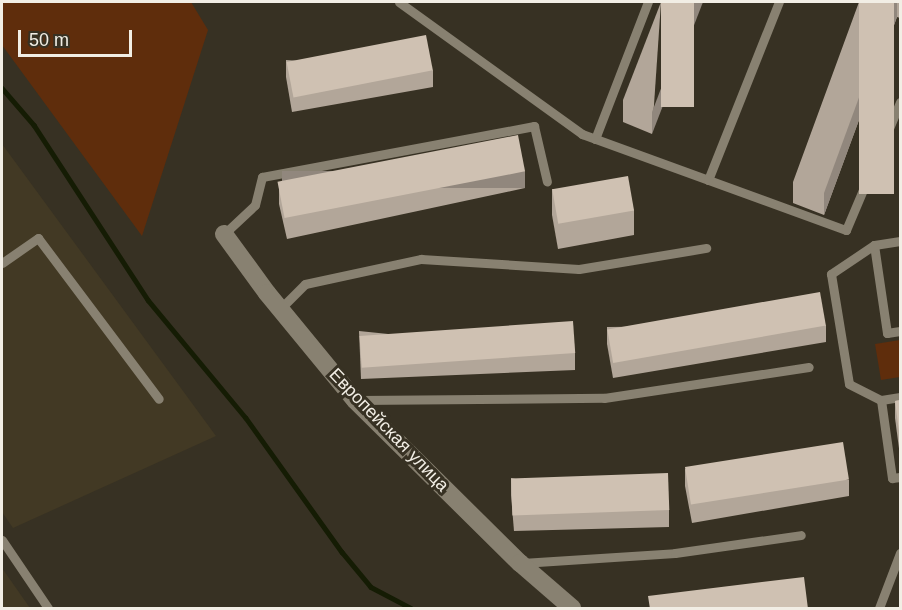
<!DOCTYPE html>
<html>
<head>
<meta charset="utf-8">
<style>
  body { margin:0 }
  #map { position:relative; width:902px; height:610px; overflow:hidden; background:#373123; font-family:Arial,sans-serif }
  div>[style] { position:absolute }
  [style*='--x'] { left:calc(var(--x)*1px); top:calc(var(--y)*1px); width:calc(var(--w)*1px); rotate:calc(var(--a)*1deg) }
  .built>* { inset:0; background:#423924 }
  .green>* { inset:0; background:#5f2d0c }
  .stream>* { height:4.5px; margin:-2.25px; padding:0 2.25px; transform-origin:2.25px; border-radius:2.25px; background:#151c04 }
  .service>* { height:9px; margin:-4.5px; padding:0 4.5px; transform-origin:4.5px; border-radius:4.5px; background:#888171 }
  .minor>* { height:18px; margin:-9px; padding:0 9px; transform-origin:9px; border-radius:9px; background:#888171 }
  .wall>* { inset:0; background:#b2a699 }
  .shaded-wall>* { inset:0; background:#91877d; transform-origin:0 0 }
  .building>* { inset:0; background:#cfc1b2; transform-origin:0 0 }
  span { translate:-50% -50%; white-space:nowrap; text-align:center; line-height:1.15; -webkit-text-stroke:6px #373123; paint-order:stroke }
  .street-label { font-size:18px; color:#f2eee5 }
  .frame { position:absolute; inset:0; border:3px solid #f2eee5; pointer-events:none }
  .scale { position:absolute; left:18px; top:30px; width:114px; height:27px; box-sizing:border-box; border:3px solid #f2eee5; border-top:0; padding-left:8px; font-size:18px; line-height:21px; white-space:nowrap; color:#f2eee5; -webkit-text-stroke:4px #373123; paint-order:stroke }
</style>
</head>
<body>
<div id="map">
  <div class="built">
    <i style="clip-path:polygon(2px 144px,216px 436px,13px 528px,2px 512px)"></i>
    <i style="clip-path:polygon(2px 568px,30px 608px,2px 608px)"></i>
  </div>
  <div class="green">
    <i style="clip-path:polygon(2px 2px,191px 2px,208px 30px,142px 236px,2px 45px)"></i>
    <i style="clip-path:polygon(900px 340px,900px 377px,881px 380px,875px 344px)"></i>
  </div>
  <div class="stream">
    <i style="--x:2;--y:88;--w:49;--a:49.1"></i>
    <i style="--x:34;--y:125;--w:209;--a:56.9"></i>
    <i style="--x:148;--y:300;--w:153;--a:50.3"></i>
    <i style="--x:246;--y:418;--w:165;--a:54.4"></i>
    <i style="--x:342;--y:552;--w:45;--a:50.4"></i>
    <i style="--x:371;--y:587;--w:45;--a:27.7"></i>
  </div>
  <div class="service">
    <i style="--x:399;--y:2;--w:226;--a:35.8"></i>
    <i style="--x:582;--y:134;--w:281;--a:20"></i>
    <i style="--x:846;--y:230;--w:139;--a:-67.1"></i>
    <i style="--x:595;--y:139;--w:147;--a:-68.9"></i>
    <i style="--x:708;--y:180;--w:192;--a:-68.3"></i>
    <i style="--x:224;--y:234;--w:42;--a:-43.1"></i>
    <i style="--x:255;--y:205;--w:29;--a:-76"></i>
    <i style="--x:262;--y:177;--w:277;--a:-10.6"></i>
    <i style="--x:534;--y:126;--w:57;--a:76.9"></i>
    <i style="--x:900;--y:241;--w:26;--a:171"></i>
    <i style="--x:874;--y:245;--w:89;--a:81.6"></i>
    <i style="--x:887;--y:333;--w:13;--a:-9"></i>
    <i style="--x:874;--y:245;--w:52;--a:146"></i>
    <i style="--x:831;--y:274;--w:111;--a:80.7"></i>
    <i style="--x:849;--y:384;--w:36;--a:27"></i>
    <i style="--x:2;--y:263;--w:44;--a:-34.8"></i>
    <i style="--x:38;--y:238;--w:201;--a:53.1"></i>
    <i style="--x:280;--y:309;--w:35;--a:-45"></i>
    <i style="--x:305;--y:284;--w:119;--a:-12.2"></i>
    <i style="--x:421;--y:259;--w:158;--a:3.6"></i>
    <i style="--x:579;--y:269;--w:129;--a:-9.4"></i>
    <i style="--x:900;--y:397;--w:19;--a:171"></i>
    <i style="--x:881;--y:400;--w:79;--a:82"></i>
    <i style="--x:892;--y:478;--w:8;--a:-7"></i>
    <i style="--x:358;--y:400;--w:246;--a:-0.5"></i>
    <i style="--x:604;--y:398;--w:207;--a:-8.6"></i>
    <i style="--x:2;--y:540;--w:82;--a:55.9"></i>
    <i style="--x:522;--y:563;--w:153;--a:-3.7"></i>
    <i style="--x:675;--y:553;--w:127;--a:-8.1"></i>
    <i style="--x:879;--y:608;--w:59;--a:-69.1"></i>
  </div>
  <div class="minor">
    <i style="--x:224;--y:234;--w:73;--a:53.9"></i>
    <i style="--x:267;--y:293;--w:139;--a:50.6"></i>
    <i style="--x:355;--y:400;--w:232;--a:44.7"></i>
    <i style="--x:520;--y:563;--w:69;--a:40.9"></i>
  </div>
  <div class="wall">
    <i style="clip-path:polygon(661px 2px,652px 134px,623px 122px,623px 100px)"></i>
    <i style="clip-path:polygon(859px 2px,900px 2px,900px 18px,897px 17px,824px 215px,793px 203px,793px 182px)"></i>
    <i style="clip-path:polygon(286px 60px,433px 70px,433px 87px,292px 112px,286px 77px)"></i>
    <i style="clip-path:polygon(279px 187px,525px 188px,287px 239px,279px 204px)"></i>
    <i style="clip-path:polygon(552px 189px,634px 210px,634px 235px,558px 249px,552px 215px)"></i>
    <i style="clip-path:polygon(826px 325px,826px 342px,613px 378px,607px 344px,607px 327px)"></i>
    <i style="clip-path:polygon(359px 331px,575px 353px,575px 370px,361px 379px)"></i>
    <i style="clip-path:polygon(900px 400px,900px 456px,895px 418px,895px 401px)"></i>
    <i style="clip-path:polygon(685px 469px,849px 480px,849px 496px,692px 523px,685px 486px)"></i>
    <i style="clip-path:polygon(511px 478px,669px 510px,669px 527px,514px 531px,511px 495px)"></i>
  </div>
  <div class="shaded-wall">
    <i style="clip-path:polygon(694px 2px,703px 2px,652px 134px,652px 112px)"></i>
    <i style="clip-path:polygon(894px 2px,897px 2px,897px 17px,824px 215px,824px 193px)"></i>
    <i style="left:525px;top:171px;width:17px;height:243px;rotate:90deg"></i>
  </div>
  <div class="building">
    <i style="left:661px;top:2px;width:33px;height:105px"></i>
    <i style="left:859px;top:2px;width:35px;height:192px"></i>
    <i style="left:426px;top:35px;width:36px;height:142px;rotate:79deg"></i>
    <i style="left:518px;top:135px;width:37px;height:245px;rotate:79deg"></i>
    <i style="left:628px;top:176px;width:35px;height:77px;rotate:80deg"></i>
    <i style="left:820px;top:292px;width:34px;height:216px;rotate:80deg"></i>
    <i style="left:573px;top:321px;width:32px;height:214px;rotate:86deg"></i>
    <i style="clip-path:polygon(900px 400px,900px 439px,895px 401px)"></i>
    <i style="left:843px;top:442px;width:38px;height:160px;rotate:81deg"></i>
    <i style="left:668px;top:473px;width:37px;height:157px;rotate:88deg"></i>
    <i style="clip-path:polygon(804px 577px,808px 609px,650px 609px,648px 596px)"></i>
  </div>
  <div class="street-label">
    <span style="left:389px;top:430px;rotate:46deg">Европейская улица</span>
  </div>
  <div class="frame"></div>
  <div class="scale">50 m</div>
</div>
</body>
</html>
